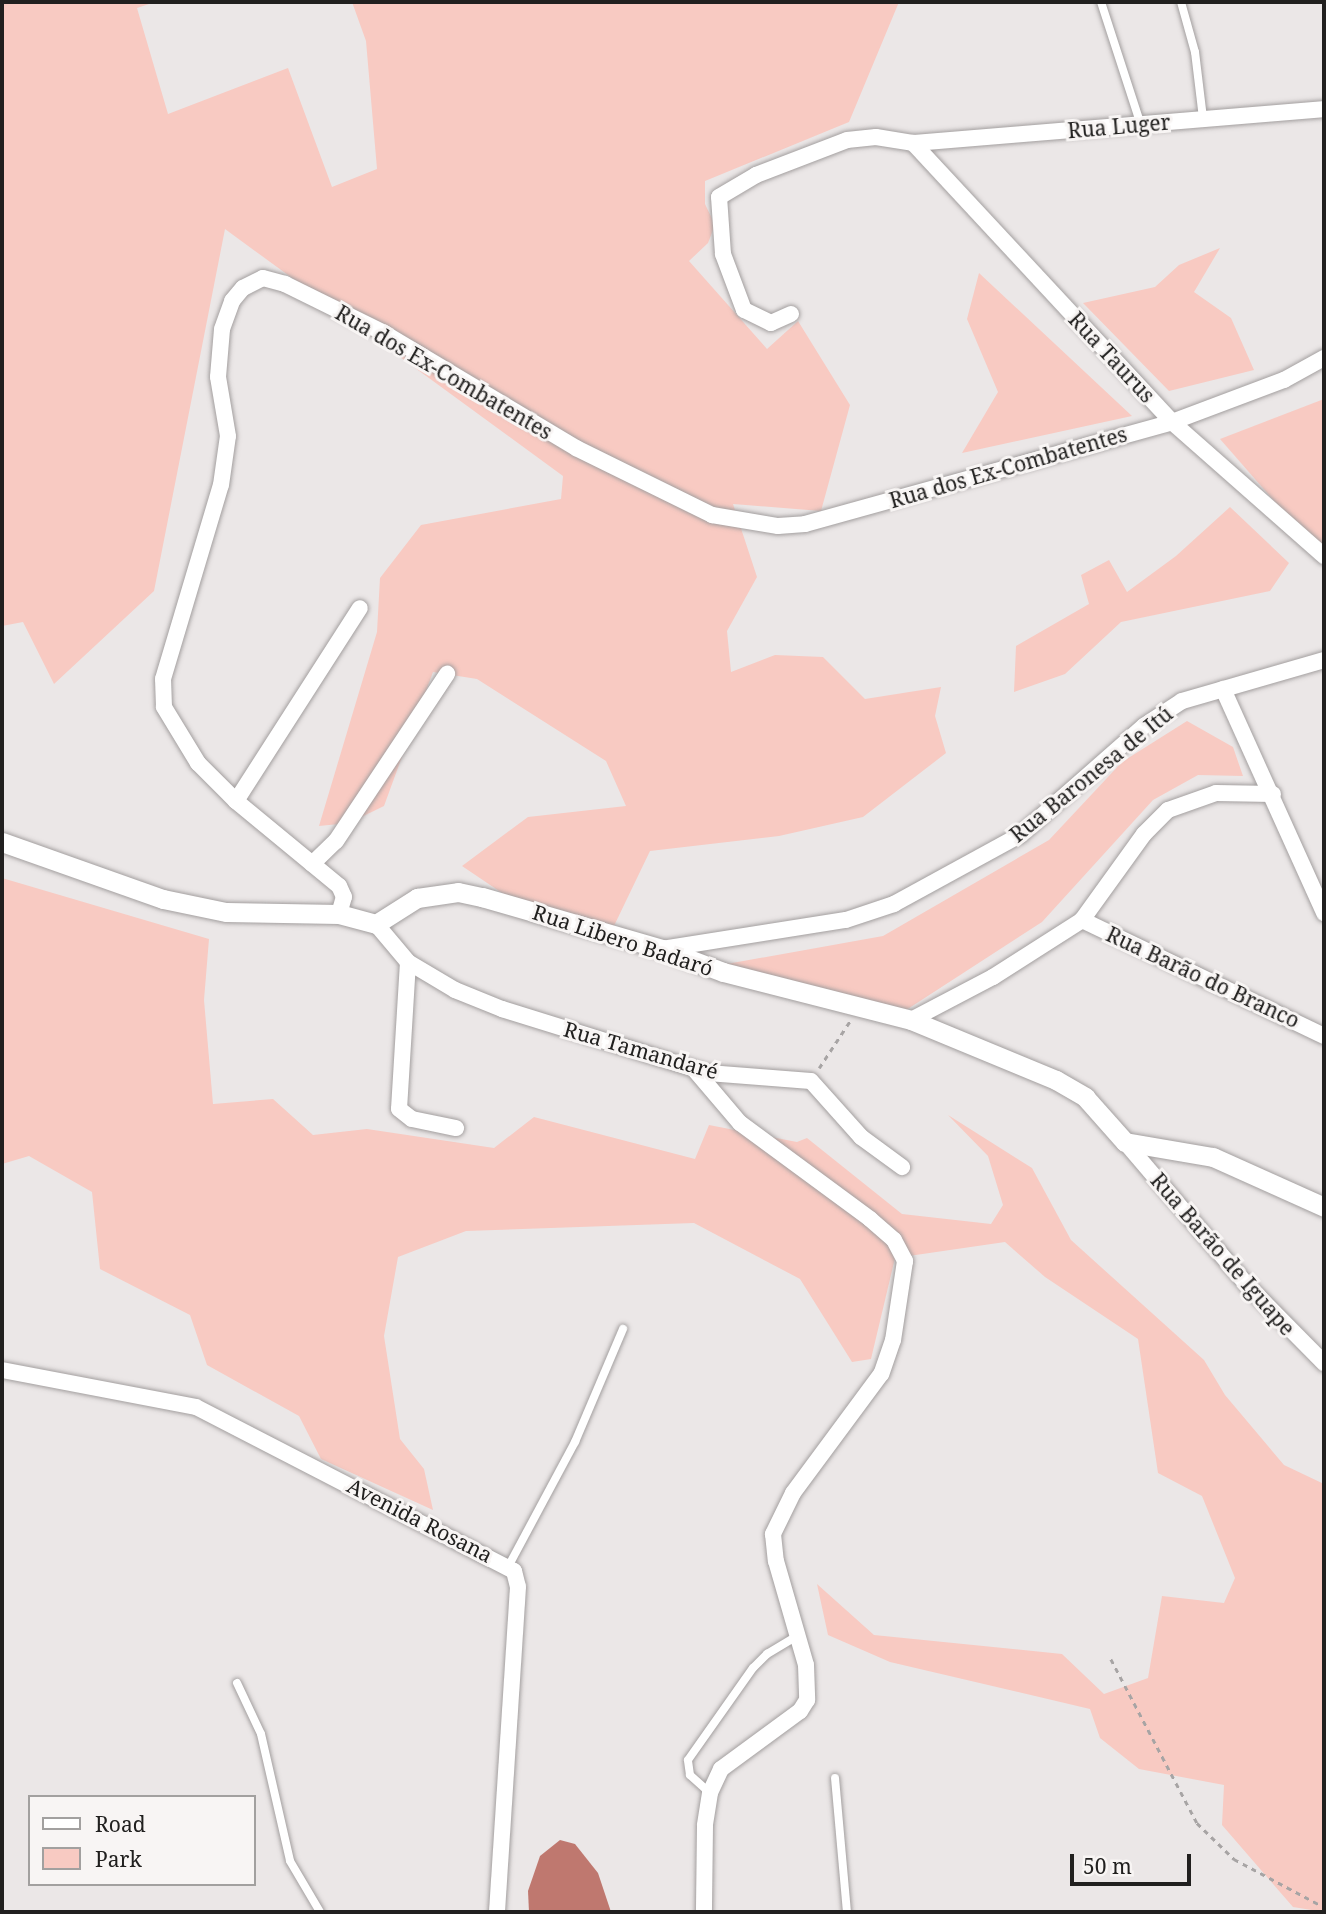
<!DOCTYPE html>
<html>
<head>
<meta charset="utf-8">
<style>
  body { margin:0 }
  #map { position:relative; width:1326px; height:1914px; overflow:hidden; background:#ebe7e7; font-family:"Noto Serif",serif }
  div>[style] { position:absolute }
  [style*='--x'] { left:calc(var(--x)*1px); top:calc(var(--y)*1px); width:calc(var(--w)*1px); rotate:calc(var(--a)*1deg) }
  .green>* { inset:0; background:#f8cac2 }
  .water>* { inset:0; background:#bf786f }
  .path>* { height:2.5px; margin-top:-1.25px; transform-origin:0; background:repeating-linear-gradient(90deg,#a7a4a4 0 5px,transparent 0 10px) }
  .roads { filter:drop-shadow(0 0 2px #a39f9f) drop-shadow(0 0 2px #a39f9f) }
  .service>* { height:8px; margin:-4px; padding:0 4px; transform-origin:4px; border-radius:4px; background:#fff }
  .minor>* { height:16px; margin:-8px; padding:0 8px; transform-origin:8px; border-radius:8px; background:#fff }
  .tertiary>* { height:19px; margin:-9.5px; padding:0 9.5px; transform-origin:9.5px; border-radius:9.5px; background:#fff }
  span { translate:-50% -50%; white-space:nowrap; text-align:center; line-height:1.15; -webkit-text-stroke:6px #f8f5f4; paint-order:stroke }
  .street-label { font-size:21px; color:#21201f }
  .frame { position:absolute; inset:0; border:4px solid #21201f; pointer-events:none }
  .legend { position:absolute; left:28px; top:1795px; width:228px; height:91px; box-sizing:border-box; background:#f8f5f4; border:2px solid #a2a09f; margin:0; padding:9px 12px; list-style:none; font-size:21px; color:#21201f }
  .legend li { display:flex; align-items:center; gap:14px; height:35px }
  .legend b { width:35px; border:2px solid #a2a09f }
  .scale { position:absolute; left:1070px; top:1854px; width:121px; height:32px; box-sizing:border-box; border:4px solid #21201f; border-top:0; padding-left:9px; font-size:21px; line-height:24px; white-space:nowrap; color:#21201f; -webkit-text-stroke:5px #f8f5f4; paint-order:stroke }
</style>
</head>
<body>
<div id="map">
  <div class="green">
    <i style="clip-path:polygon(2px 2px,155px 2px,137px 8px,168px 114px,288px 68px,332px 187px,377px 169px,366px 41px,352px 2px,899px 2px,849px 122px,705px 181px,705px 204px,715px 225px,708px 243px,689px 261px,767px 349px,798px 321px,850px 405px,821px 511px,733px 504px,757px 577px,727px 631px,731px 672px,775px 655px,823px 657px,865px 699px,941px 687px,935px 716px,946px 753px,863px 817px,779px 836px,650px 851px,613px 928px,505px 895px,462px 866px,528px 817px,626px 806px,606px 761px,477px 679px,433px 672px,384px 806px,349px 823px,319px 826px,377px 632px,380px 578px,421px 525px,561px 499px,563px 476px,225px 229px,154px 591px,54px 684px,23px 622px,2px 626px)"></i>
    <i style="clip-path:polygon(1220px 248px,1194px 292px,1231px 318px,1254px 370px,1169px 391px,1083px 303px,1155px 287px,1179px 265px)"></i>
    <i style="clip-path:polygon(979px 273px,1132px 416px,962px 453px,998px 392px,967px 319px)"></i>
    <i style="clip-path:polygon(1324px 399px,1324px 547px,1310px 542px,1220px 439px)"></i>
    <i style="clip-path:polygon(1230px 507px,1289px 563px,1270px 591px,1121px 622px,1065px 674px,1014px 692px,1016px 646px,1089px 604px,1081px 575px,1109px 560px,1127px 592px,1176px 556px)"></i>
    <i style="clip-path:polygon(1187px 721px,1233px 747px,1243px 776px,1198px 775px,1153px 800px,1042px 922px,900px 1014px,721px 965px,883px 936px,1049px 840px,1122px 762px)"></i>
    <i style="clip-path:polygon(2px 878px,209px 939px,204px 1000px,213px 1104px,273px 1099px,313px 1135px,367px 1129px,494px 1148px,534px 1117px,695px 1159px,709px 1125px,797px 1142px,807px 1138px,902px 1214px,991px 1224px,1003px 1205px,988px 1156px,948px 1115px,1032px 1168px,1071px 1240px,1204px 1360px,1225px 1395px,1284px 1465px,1324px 1484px,1324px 1912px,1293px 1907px,1222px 1825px,1224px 1785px,1139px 1769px,1100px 1738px,1090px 1709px,890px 1662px,828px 1635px,817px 1584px,874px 1635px,1062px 1654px,1104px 1694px,1148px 1678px,1162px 1596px,1224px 1603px,1235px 1578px,1202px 1496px,1158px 1473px,1138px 1339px,1045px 1277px,1005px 1242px,895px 1258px,871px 1359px,852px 1362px,800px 1279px,694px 1223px,466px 1231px,398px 1257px,384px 1336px,400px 1439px,424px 1469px,433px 1510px,321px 1459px,299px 1416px,207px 1365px,190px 1315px,100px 1269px,92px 1192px,29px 1156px,2px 1164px)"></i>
  </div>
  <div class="water">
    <i style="clip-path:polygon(560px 1840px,575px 1844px,598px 1873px,611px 1912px,529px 1912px,528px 1891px,540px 1856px)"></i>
  </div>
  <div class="path">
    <i style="--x:819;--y:1068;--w:56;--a:-56.6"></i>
    <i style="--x:1111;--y:1659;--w:185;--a:62.3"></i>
    <i style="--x:1197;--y:1823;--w:52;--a:44.2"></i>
    <i style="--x:1234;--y:1859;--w:102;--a:28.1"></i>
  </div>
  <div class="roads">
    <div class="service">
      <i style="--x:1101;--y:2;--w:129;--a:72"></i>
      <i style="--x:1181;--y:2;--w:52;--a:74.4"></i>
      <i style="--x:1195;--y:52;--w:66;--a:83.1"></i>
      <i style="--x:509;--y:1565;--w:140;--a:-61.8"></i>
      <i style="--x:575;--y:1442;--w:123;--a:-67"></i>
      <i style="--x:237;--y:1683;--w:56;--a:64.8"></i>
      <i style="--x:261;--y:1734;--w:130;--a:77.1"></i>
      <i style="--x:290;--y:1861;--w:59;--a:59.5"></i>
      <i style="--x:835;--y:1778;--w:135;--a:84.9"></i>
      <i style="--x:710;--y:1793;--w:27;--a:-138"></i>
      <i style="--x:690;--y:1775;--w:15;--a:-98"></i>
      <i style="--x:688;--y:1760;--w:113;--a:-54.8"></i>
      <i style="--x:753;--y:1668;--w:20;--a:-45"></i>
      <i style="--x:767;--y:1654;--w:35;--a:-31"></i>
    </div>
    <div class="minor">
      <i style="--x:913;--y:143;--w:381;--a:47.1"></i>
      <i style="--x:1172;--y:422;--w:203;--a:41.4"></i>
      <i style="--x:791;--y:314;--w:22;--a:156"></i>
      <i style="--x:771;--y:323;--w:30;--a:-154"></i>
      <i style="--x:744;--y:310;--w:60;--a:-110.6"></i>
      <i style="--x:723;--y:254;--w:57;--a:-94"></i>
      <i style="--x:719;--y:197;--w:43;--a:-30.7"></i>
      <i style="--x:756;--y:175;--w:97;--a:-21"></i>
      <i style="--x:847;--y:140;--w:29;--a:-6"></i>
      <i style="--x:876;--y:137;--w:37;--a:9"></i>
      <i style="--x:913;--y:143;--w:412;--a:-4.7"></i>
      <i style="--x:1223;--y:689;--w:246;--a:65.7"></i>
      <i style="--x:236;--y:801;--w:229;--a:-57.3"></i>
      <i style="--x:312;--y:864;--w:33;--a:-44"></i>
      <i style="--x:336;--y:841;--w:201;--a:-56.4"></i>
      <i style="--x:339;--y:914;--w:18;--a:-74"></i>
      <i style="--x:344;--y:897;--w:12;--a:-114"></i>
      <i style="--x:339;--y:886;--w:134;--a:-140.5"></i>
      <i style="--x:236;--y:801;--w:54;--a:-135"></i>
      <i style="--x:198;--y:763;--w:66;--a:-121.3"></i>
      <i style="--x:164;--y:707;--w:28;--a:-92"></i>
      <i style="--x:163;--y:679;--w:202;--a:-73.4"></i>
      <i style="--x:221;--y:485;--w:49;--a:-81.9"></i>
      <i style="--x:228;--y:436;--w:60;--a:-99.6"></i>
      <i style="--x:218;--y:377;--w:48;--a:-85.2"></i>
      <i style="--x:222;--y:329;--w:30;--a:-70"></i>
      <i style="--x:232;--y:301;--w:17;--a:-50"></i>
      <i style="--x:243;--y:288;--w:22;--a:-27"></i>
      <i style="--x:263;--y:278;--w:23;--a:15"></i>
      <i style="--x:285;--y:284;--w:110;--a:26.3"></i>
      <i style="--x:384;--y:333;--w:224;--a:30.9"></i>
      <i style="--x:576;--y:448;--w:152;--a:26.2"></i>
      <i style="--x:712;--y:515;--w:67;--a:9.5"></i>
      <i style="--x:778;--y:526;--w:27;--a:-4"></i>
      <i style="--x:805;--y:524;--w:381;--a:-15.5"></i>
      <i style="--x:1172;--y:422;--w:120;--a:-20.6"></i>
      <i style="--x:1284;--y:380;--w:46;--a:-28.8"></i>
      <i style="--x:1082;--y:920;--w:268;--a:25.6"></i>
      <i style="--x:376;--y:924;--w:50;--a:49.9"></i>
      <i style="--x:408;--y:962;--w:55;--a:30.8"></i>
      <i style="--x:455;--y:990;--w:51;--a:22"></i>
      <i style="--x:502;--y:1009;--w:216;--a:17.3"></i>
      <i style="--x:708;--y:1073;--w:103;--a:4.4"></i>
      <i style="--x:811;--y:1081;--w:75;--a:48.2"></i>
      <i style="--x:861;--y:1137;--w:51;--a:36.2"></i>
      <i style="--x:662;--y:949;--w:186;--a:-9"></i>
      <i style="--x:846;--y:920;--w:51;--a:-18.4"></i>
      <i style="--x:894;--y:904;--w:144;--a:-28.7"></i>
      <i style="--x:1020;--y:835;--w:165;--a:-41.3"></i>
      <i style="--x:1144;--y:726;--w:45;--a:-33.3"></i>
      <i style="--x:1182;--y:701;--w:148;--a:-16.1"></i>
      <i style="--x:408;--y:962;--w:147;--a:93.5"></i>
      <i style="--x:399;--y:1109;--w:16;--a:38"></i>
      <i style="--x:412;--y:1119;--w:45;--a:11.6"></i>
      <i style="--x:911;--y:1020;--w:93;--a:-27.7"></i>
      <i style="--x:993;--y:977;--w:106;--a:-32.6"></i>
      <i style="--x:1082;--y:920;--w:106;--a:-54.2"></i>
      <i style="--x:1144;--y:834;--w:34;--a:-45"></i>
      <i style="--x:1168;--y:810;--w:51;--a:-19.5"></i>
      <i style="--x:1216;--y:793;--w:57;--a:1"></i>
      <i style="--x:694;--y:1069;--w:71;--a:49.6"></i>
      <i style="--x:740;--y:1123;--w:162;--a:36.4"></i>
      <i style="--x:870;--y:1219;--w:32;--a:41"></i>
      <i style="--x:894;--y:1240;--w:24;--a:62"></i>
      <i style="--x:905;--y:1261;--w:80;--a:98.6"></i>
      <i style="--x:893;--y:1340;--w:36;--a:109"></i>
      <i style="--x:881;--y:1374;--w:148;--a:126.5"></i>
      <i style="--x:793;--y:1493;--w:46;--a:116"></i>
      <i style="--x:773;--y:1534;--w:27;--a:84"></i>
      <i style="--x:776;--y:1561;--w:108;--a:73.9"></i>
      <i style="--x:806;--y:1665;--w:35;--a:88"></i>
      <i style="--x:807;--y:1700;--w:13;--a:122"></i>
      <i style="--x:800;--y:1711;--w:98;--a:143.7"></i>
      <i style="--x:721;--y:1769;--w:26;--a:115"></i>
      <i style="--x:710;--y:1793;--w:33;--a:99"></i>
      <i style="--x:705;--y:1826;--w:86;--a:90.7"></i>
      <i style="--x:1125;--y:1142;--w:191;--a:49.5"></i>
      <i style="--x:1249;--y:1287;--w:107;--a:45.4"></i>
      <i style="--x:2;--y:1370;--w:197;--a:10.8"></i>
      <i style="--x:196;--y:1407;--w:358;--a:27.3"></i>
      <i style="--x:514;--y:1571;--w:16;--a:76"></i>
      <i style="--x:518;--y:1587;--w:326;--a:93.7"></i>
    </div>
    <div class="tertiary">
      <i style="--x:2;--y:842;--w:171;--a:19.5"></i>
      <i style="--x:163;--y:899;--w:64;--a:11.7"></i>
      <i style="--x:226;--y:912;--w:113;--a:1"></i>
      <i style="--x:339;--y:914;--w:38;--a:15"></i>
      <i style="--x:376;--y:924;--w:49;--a:-32.4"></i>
      <i style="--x:417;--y:898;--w:41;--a:-8.3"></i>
      <i style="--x:458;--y:892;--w:25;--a:12"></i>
      <i style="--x:482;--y:897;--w:187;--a:16.1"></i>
      <i style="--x:662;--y:949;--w:65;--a:20.7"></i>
      <i style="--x:723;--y:972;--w:194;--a:14.3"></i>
      <i style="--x:911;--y:1020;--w:157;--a:22.5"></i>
      <i style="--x:1056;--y:1080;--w:34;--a:30"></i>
      <i style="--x:1085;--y:1097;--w:60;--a:48.4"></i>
      <i style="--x:1125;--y:1142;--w:89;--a:9.7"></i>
      <i style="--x:1213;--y:1157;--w:122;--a:24.2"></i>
    </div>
  </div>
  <div class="street-label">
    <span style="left:1119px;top:126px;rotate:-5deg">Rua Luger</span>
    <span style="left:1112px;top:357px;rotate:47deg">Rua Taurus</span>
    <span style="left:444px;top:372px;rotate:30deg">Rua dos Ex-Combatentes</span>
    <span style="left:1008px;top:467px;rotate:-16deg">Rua dos Ex-Combatentes</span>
    <span style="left:1091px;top:774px;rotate:-39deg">Rua Baronesa de Itú</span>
    <span style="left:623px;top:940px;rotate:18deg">Rua Libero Badaró</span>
    <span style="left:1203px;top:977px;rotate:25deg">Rua Barão do Branco</span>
    <span style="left:641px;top:1050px;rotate:16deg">Rua Tamandaré</span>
    <span style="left:1223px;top:1254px;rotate:49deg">Rua Barão de Iguape</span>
    <span style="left:420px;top:1520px;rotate:27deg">Avenida Rosana</span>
  </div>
  <div class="frame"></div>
  <ul class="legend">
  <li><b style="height:9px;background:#fff"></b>Road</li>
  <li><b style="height:19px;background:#f8cac2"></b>Park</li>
  </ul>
  <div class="scale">50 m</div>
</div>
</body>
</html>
